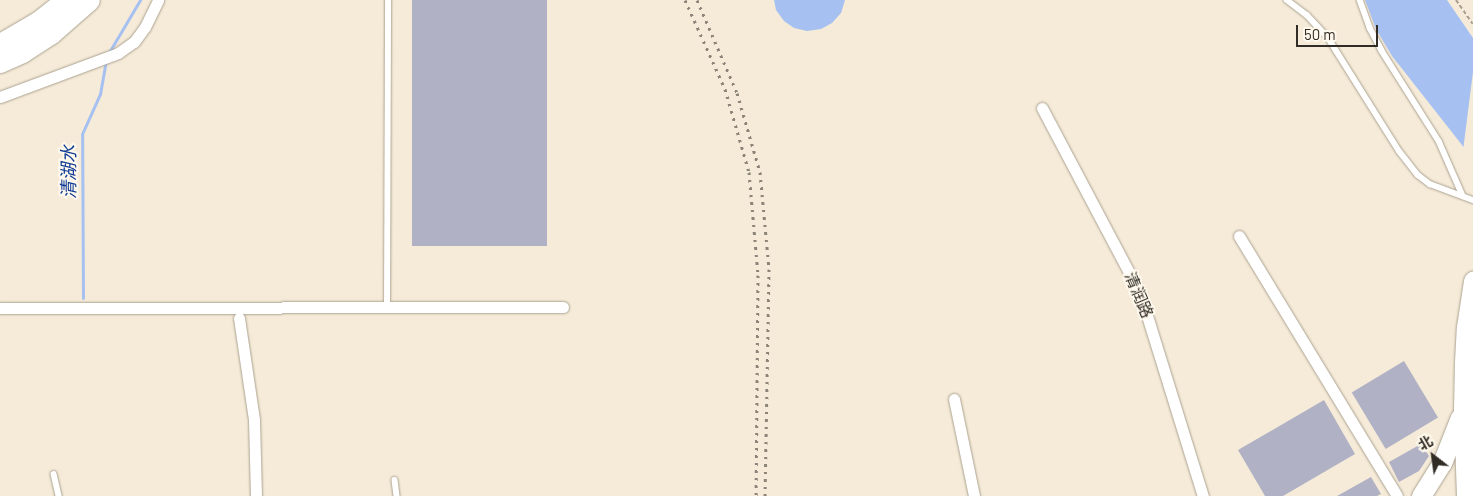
<!DOCTYPE html>
<html>
<head>
<meta charset="utf-8">
<style>
  body { margin:0 }
  #map { position:relative; width:1473px; height:496px; overflow:hidden; background:#f5ebd8; font-family:Barlow,"Noto Sans SC",sans-serif }
  div>[style] { position:absolute }
  [style*='--x'] { left:calc(var(--x)*1px); top:calc(var(--y)*1px); width:calc(var(--w)*1px); rotate:calc(var(--a)*1deg) }
  .water>* { inset:0; background:#a6c1f1 }
  .pier>* { inset:0; background:#f5ebd8 }
  .stream>* { height:3px; margin:-1.5px; padding:0 1.5px; transform-origin:1.5px; border-radius:1.5px; background:#a6c1f1 }
  .building>* { inset:0; background:#b0b1c5; transform-origin:0 0 }
  .path>* { height:2px; margin-top:-1px; transform-origin:0; background:repeating-linear-gradient(90deg,#a59d8f 0 4px,transparent 0 6.5px) }
  .roads { filter:drop-shadow(0 0 1px #aca291) drop-shadow(0 0 1px #aca291) }
  .service>* { height:5.5px; margin:-2.75px; padding:0 2.75px; transform-origin:2.75px; border-radius:2.75px; background:#fff }
  .minor>* { height:11px; margin:-5.5px; padding:0 5.5px; transform-origin:5.5px; border-radius:5.5px; background:#fff }
  .primary>* { height:19px; margin:-9.5px; padding:0 9.5px; transform-origin:9.5px; border-radius:9.5px; background:#fff }
  .motorway>* { height:21px; margin:-10.5px; padding:0 10.5px; transform-origin:10.5px; border-radius:10.5px; background:#fff }
  .rail>* { height:3px; margin-top:-1.5px; transform-origin:0; background:repeating-linear-gradient(90deg,#8b8478 0 2.5px,transparent 0 7.5px) }
  span { translate:-50% -50%; white-space:nowrap; text-align:center; line-height:1.15; -webkit-text-stroke:4px #fff9ed; paint-order:stroke }
  .street-label { font-size:16px; color:#312d26 }
  .water-label { font-size:18px; color:#0f3b94; font-style:italic }
  .north { position:absolute; left:1408px; top:431px; width:50px; height:50px; -webkit-text-stroke:4px #fff9ed; paint-order:stroke; rotate:330deg; font-size:14px; font-weight:700; line-height:20px; text-align:center; color:#312d26 }
  .north::after { content:''; display:block; margin:auto; width:18px; height:22px; background:#312d26; clip-path:polygon(50% 0,100% 100%,50% 72%,0 100%) }
  .scale { position:absolute; left:1296px; top:25px; width:82px; height:22px; box-sizing:border-box; border:2px solid #312d26; border-top:0; padding-left:6px; font-size:15px; line-height:18px; white-space:nowrap; color:#312d26; -webkit-text-stroke:4px #fff9ed; paint-order:stroke }
</style>
</head>
<body>
<div id="map">
  <div class="water">
    <i style="clip-path:polygon(774px 0,845px 0,841px 13px,832px 23px,821px 29px,807px 31px,794px 28px,784px 21px,776px 10px)"></i>
    <i style="clip-path:polygon(1365px 0,1447px 0,1473px 38px,1473px 159px,1392px 56px,1376px 29px)"></i>
  </div>
  <div class="pier">
    <i style="clip-path:polygon(1473px 72px,1473px 162px,1463px 151px)"></i>
  </div>
  <div class="stream">
    <i style="--x:108;--y:54;--w:63;--a:-59.3"></i>
    <i style="--x:83;--y:298;--w:164;--a:-90.3"></i>
    <i style="--x:82;--y:134;--w:44;--a:-65.8"></i>
    <i style="--x:100;--y:94;--w:35;--a:-80"></i>
  </div>
  <div class="building">
    <i style="left:412px;top:0;width:135px;height:246px"></i>
    <i style="left:1404px;top:361px;width:66px;height:61px;rotate:59deg"></i>
    <i style="clip-path:polygon(1324px 400px,1355px 454px,1283px 496px,1265px 496px,1238px 450px)"></i>
    <i style="clip-path:polygon(1421px 444px,1429px 456px,1419px 471px,1399px 482px,1389px 462px)"></i>
    <i style="clip-path:polygon(1371px 477px,1381px 494px,1377px 496px,1337px 496px)"></i>
  </div>
  <div class="path">
    <i style="--x:1456;--y:0;--w:29;--a:55"></i>
  </div>
  <div class="roads">
    <div class="service">
      <i style="--x:1287;--y:0;--w:25;--a:37"></i>
      <i style="--x:1307;--y:15;--w:33;--a:47"></i>
      <i style="--x:1329;--y:39;--w:133;--a:57.9"></i>
      <i style="--x:1400;--y:152;--w:29;--a:52"></i>
      <i style="--x:1418;--y:175;--w:15;--a:37"></i>
      <i style="--x:1430;--y:184;--w:46;--a:20.4"></i>
      <i style="--x:1360;--y:0;--w:30;--a:70"></i>
      <i style="--x:1370;--y:28;--w:26;--a:62"></i>
      <i style="--x:1382;--y:51;--w:107;--a:57.7"></i>
      <i style="--x:1439;--y:141;--w:60;--a:66.4"></i>
      <i style="--x:387;--y:307;--w:307;--a:-89.8"></i>
      <i style="--x:54;--y:474;--w:23;--a:77"></i>
      <i style="--x:395;--y:480;--w:16;--a:83"></i>
    </div>
    <div class="minor">
      <i style="--x:0;--y:97;--w:126;--a:-20.4"></i>
      <i style="--x:118;--y:53;--w:19;--a:-35"></i>
      <i style="--x:134;--y:42;--w:19;--a:-54"></i>
      <i style="--x:145;--y:27;--w:30;--a:-64"></i>
      <i style="--x:1042;--y:108;--w:209;--a:62.1"></i>
      <i style="--x:1140;--y:293;--w:213;--a:72.8"></i>
      <i style="--x:1239;--y:236;--w:304;--a:58.7"></i>
      <i style="--x:0;--y:308;--w:563;--a:-0.1"></i>
      <i style="--x:239;--y:318;--w:103;--a:81.6"></i>
      <i style="--x:254;--y:420;--w:76;--a:88.5"></i>
      <i style="--x:954;--y:399;--w:99;--a:78.3"></i>
    </div>
    <div class="primary">
      <i style="--x:1421;--y:496;--w:39;--a:-58"></i>
      <i style="--x:1442;--y:463;--w:49;--a:-68.6"></i>
      <i style="--x:1466;--y:496;--w:87;--a:-92"></i>
      <i style="--x:1463;--y:409;--w:47;--a:-88.8"></i>
      <i style="--x:1464;--y:362;--w:35;--a:-87"></i>
      <i style="--x:1466;--y:327;--w:47;--a:-81.3"></i>
    </div>
    <div class="motorway">
      <i style="--x:0;--y:44;--w:44;--a:-30.1"></i>
      <i style="--x:38;--y:22;--w:36;--a:-38"></i>
      <i style="--x:0;--y:62;--w:24;--a:-24"></i>
      <i style="--x:22;--y:52;--w:35;--a:-33"></i>
      <i style="--x:51;--y:33;--w:50;--a:-41"></i>
    </div>
  </div>
  <div class="rail">
    <i style="--x:685;--y:0;--w:98;--a:65.8"></i>
    <i style="--x:725;--y:89;--w:86;--a:73.9"></i>
    <i style="--x:749;--y:172;--w:103;--a:85"></i>
    <i style="--x:758;--y:275;--w:221;--a:90.5"></i>
    <i style="--x:697;--y:0;--w:101;--a:66.7"></i>
    <i style="--x:737;--y:93;--w:82;--a:73.8"></i>
    <i style="--x:760;--y:172;--w:97;--a:84.7"></i>
    <i style="--x:769;--y:269;--w:227;--a:91"></i>
  </div>
  <div class="street-label">
    <span style="left:1139px;top:295px;rotate:67deg">清润路</span>
  </div>
  <div class="water-label">
    <span style="left:68px;top:172px;rotate:-90deg">清湖水</span>
  </div>
  <div class="north">北</div>
  <div class="scale">50 m</div>
</div>
</body>
</html>
